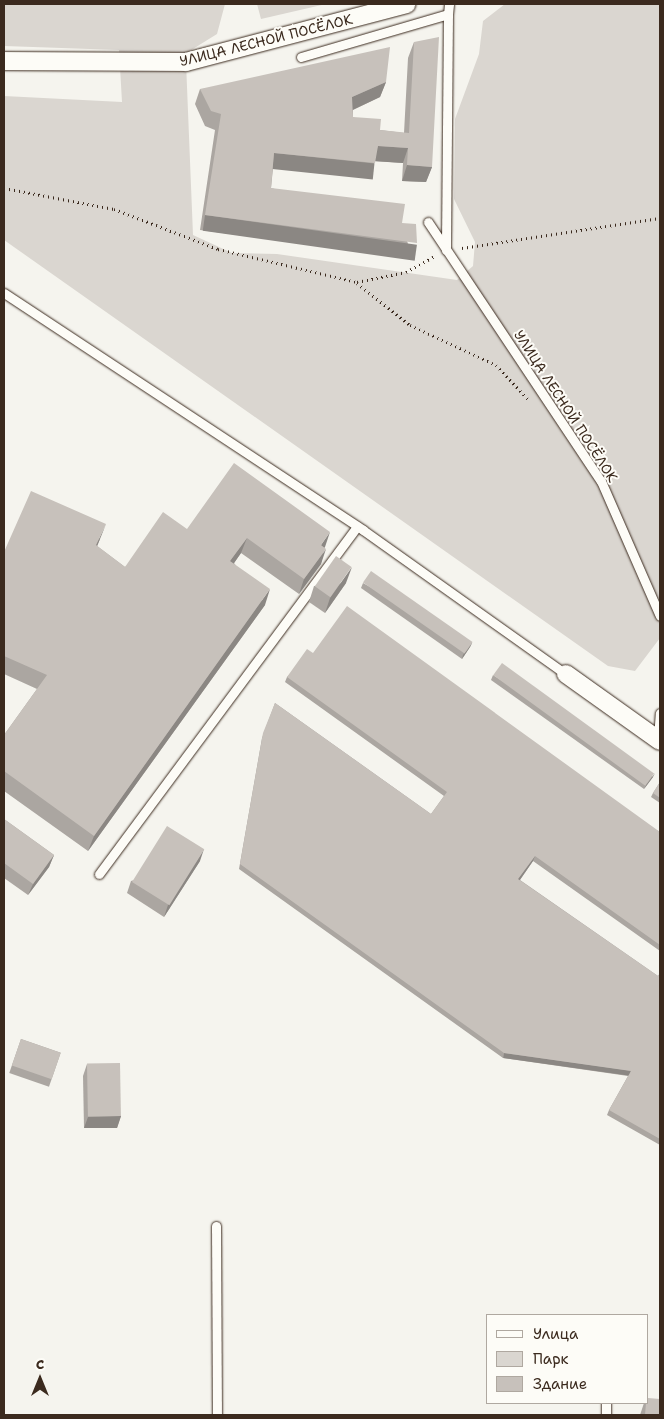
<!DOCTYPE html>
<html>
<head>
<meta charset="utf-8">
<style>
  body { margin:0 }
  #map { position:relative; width:664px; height:1419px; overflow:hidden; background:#f5f4ee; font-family:"Shantell Sans",sans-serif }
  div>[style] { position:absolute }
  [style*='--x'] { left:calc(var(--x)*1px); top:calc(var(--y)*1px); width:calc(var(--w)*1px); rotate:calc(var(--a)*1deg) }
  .green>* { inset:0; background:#dad6d0 }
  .path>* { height:3px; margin-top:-1.5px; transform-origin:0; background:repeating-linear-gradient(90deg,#3b2a1e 0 1px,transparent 0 5px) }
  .roads { filter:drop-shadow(0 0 1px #3b2a1e) drop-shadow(0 0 1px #3b2a1e) }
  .service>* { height:9px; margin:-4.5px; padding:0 4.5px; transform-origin:4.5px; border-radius:4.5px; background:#fdfcf7 }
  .minor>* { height:18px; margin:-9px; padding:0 9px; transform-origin:9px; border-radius:9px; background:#fdfcf7 }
  .wall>* { inset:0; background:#aba6a1; transform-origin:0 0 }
  .shaded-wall>* { inset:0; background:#8b8783; transform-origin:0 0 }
  .building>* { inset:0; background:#c7c1bb; transform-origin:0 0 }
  span { translate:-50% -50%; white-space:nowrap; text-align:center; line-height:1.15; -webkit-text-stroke:4px #fdfcf7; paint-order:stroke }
  .street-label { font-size:14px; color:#3b2a1e }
  .frame { position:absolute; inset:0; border:5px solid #3b2a1e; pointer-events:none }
  .legend { position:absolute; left:486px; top:1314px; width:162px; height:90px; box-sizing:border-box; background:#fdfcf7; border:1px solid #afa8a0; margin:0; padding:6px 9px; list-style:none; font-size:15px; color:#3b2a1e }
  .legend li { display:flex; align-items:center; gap:10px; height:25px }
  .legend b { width:25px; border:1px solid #afa8a0 }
  .north { position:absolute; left:15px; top:1354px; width:50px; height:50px; -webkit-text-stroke:4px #fdfcf7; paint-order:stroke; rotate:0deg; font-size:14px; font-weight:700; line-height:20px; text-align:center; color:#3b2a1e }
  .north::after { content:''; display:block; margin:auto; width:18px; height:22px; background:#3b2a1e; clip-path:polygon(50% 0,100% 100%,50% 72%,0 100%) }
</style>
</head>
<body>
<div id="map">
  <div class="green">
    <i style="clip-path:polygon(4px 4px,225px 4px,217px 34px,188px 52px,186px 62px,193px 235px,232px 253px,277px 254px,457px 280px,473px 266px,475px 242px,454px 199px,455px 119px,479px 54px,483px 21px,505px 4px,660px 4px,660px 638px,635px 671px,608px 666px,4px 240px,4px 96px,122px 102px,119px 50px,4px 46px)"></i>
    <i style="clip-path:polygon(257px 4px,326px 4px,261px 19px)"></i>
  </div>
  <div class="path">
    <i style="--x:4;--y:188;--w:112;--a:10.8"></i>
    <i style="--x:114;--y:209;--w:111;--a:21"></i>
    <i style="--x:218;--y:249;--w:143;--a:13.4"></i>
    <i style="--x:357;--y:282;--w:50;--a:-11.5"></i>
    <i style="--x:406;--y:272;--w:33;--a:-29"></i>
    <i style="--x:462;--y:248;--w:200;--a:-8.6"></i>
    <i style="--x:357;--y:283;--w:68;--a:38.4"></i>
    <i style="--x:410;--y:325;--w:95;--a:24.9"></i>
    <i style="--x:496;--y:365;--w:48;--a:46.7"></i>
  </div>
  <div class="roads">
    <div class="service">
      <i style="--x:448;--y:14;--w:10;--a:-84"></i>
      <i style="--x:301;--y:57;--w:153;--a:-16.3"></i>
      <i style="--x:448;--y:14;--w:236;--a:90.5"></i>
      <i style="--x:428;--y:222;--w:311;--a:56.3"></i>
      <i style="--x:601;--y:481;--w:147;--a:66.4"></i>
      <i style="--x:4;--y:293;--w:430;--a:33.4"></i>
      <i style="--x:363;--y:530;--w:249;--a:35.4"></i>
      <i style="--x:658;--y:739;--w:26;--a:-86"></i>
      <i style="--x:99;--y:874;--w:433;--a:-53.4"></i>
      <i style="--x:216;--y:1226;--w:189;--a:89.7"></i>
      <i style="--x:606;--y:1415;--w:12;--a:-90"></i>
    </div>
    <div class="minor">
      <i style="--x:4;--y:61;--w:182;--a:0.3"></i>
      <i style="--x:186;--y:62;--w:228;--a:-14.7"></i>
      <i style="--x:566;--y:674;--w:115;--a:35.5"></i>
    </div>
  </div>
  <div class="wall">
    <i style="clip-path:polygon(414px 42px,432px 167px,426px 182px,402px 181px,403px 163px,375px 161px,370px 178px,273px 168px,271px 188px,402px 223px,412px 258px,200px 230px,215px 130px,205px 126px,195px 104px,200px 89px,386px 82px,380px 97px,353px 110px,353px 117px,380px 130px,404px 133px,408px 58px)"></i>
    <i style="clip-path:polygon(187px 529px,324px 548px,321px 564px,299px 594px,241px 553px,234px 563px,265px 605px,88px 851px,4px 791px,4px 735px,37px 689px,4px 674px,4px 552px,100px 539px,97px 546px,125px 567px)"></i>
    <i style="clip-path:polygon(346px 583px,325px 613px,309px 602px,314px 586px)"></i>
    <i style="clip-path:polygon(363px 583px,472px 643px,470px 647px,462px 659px,361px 588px)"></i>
    <i style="clip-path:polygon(313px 653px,660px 832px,660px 951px,533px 861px,520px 880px,658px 976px,660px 973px,660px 1145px,607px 1115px,609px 1110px,628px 1076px,503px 1058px,239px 869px,262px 738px,275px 703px,431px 814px,444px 796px,285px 682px,287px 677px)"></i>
    <i style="clip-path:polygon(493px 675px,653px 777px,644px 789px,491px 680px)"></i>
    <i style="clip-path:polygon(660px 782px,660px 803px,651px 797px,653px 793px)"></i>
    <i style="clip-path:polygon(4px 819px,54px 855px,49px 867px,28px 895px,4px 878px)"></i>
    <i style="clip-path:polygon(200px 861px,164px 917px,127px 893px,131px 881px)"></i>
    <i style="left:21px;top:1039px;width:42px;height:36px;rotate:19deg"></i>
    <i style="clip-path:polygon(87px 1064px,121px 1116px,117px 1128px,84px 1128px,83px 1076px)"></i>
    <i style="clip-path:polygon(644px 1403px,648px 1403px,660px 1415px,640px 1415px)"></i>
  </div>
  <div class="shaded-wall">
    <i style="clip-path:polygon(386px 82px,380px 97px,346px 113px,352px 97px)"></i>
    <i style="clip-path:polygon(378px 146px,408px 148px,403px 163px,372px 161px)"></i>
    <i style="left:274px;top:153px;width:101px;height:16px;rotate:6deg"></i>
    <i style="clip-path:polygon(407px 165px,432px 167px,426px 182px,402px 181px)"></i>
    <i style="left:205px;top:215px;width:214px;height:16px;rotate:8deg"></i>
    <i style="clip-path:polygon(106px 524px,100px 539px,91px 561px,96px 545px)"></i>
    <i style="clip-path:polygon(330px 532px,325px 547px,315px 560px,321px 545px)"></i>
    <i style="clip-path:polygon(247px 538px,241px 553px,225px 576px,230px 561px)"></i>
    <i style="clip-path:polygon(326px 549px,321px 564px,299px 594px,304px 579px)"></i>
    <i style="clip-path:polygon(352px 567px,346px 583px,325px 613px,330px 598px)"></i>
    <i style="clip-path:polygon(270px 589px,265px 605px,88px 851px,94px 836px)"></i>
    <i style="clip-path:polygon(472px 643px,470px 647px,462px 659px,463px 655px)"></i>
    <i style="clip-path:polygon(655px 773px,653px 777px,644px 789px,646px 785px)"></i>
    <i style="clip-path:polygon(204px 849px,200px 861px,164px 917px,168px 905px)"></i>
    <i style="clip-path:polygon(54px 855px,49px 867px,28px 895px,33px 884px)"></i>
    <i style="clip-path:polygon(535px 856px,533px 861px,517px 884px,518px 879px)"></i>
    <i style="left:504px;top:1053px;width:128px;height:5px;rotate:8deg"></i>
    <i style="clip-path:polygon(121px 1116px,117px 1128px,84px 1128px,88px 1117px)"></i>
  </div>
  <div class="building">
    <i style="clip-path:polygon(439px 37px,432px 167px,407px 165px,408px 148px,378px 146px,375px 163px,274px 153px,271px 188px,405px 204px,402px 223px,416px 224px,417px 243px,205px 215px,221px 114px,211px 111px,200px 89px,390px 47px,386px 82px,352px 97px,353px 117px,381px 119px,380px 130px,409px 133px,414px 42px)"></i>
    <i style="clip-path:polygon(234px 463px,330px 532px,321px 545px,326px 549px,304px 579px,247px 538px,230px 561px,270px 589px,94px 836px,4px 771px,4px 735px,47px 675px,4px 656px,4px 552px,31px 491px,106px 524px,96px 545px,125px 567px,163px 512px,187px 529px)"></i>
    <i style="left:336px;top:556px;width:19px;height:37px;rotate:35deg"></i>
    <i style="left:371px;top:571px;width:124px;height:14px;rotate:35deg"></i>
    <i style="clip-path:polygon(347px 606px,660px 832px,660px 945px,535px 856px,518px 879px,658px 976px,660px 973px,660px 1022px,659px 1024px,660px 1025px,660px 1139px,609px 1110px,631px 1071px,504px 1053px,240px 864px,263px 733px,275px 703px,431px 814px,447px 792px,287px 677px,307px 649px,313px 653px)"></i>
    <i style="left:502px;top:663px;width:188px;height:15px;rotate:36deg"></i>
    <i style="clip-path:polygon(660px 782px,660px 798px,653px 793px)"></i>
    <i style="clip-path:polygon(4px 819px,54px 855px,33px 884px,4px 863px)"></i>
    <i style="left:167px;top:826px;width:44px;height:66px;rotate:32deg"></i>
    <i style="left:21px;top:1039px;width:42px;height:28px;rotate:19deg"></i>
    <i style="left:120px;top:1063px;width:53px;height:33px;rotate:89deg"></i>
    <i style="clip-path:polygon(648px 1398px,660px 1399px,660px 1415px,645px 1415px,646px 1403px,648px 1403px)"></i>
  </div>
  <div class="street-label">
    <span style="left:266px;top:40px;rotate:-14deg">УЛИЦА ЛЕСНОЙ ПОСЁЛОК</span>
    <span style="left:566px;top:406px;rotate:57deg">УЛИЦА ЛЕСНОЙ ПОСЁЛОК</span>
  </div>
  <div class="frame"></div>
  <ul class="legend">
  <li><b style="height:6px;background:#fdfcf7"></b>Улица</li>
  <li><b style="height:14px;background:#dad6d0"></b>Парк</li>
  <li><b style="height:14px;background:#c7c1bb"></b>Здание</li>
  </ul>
  <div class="north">С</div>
</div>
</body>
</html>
